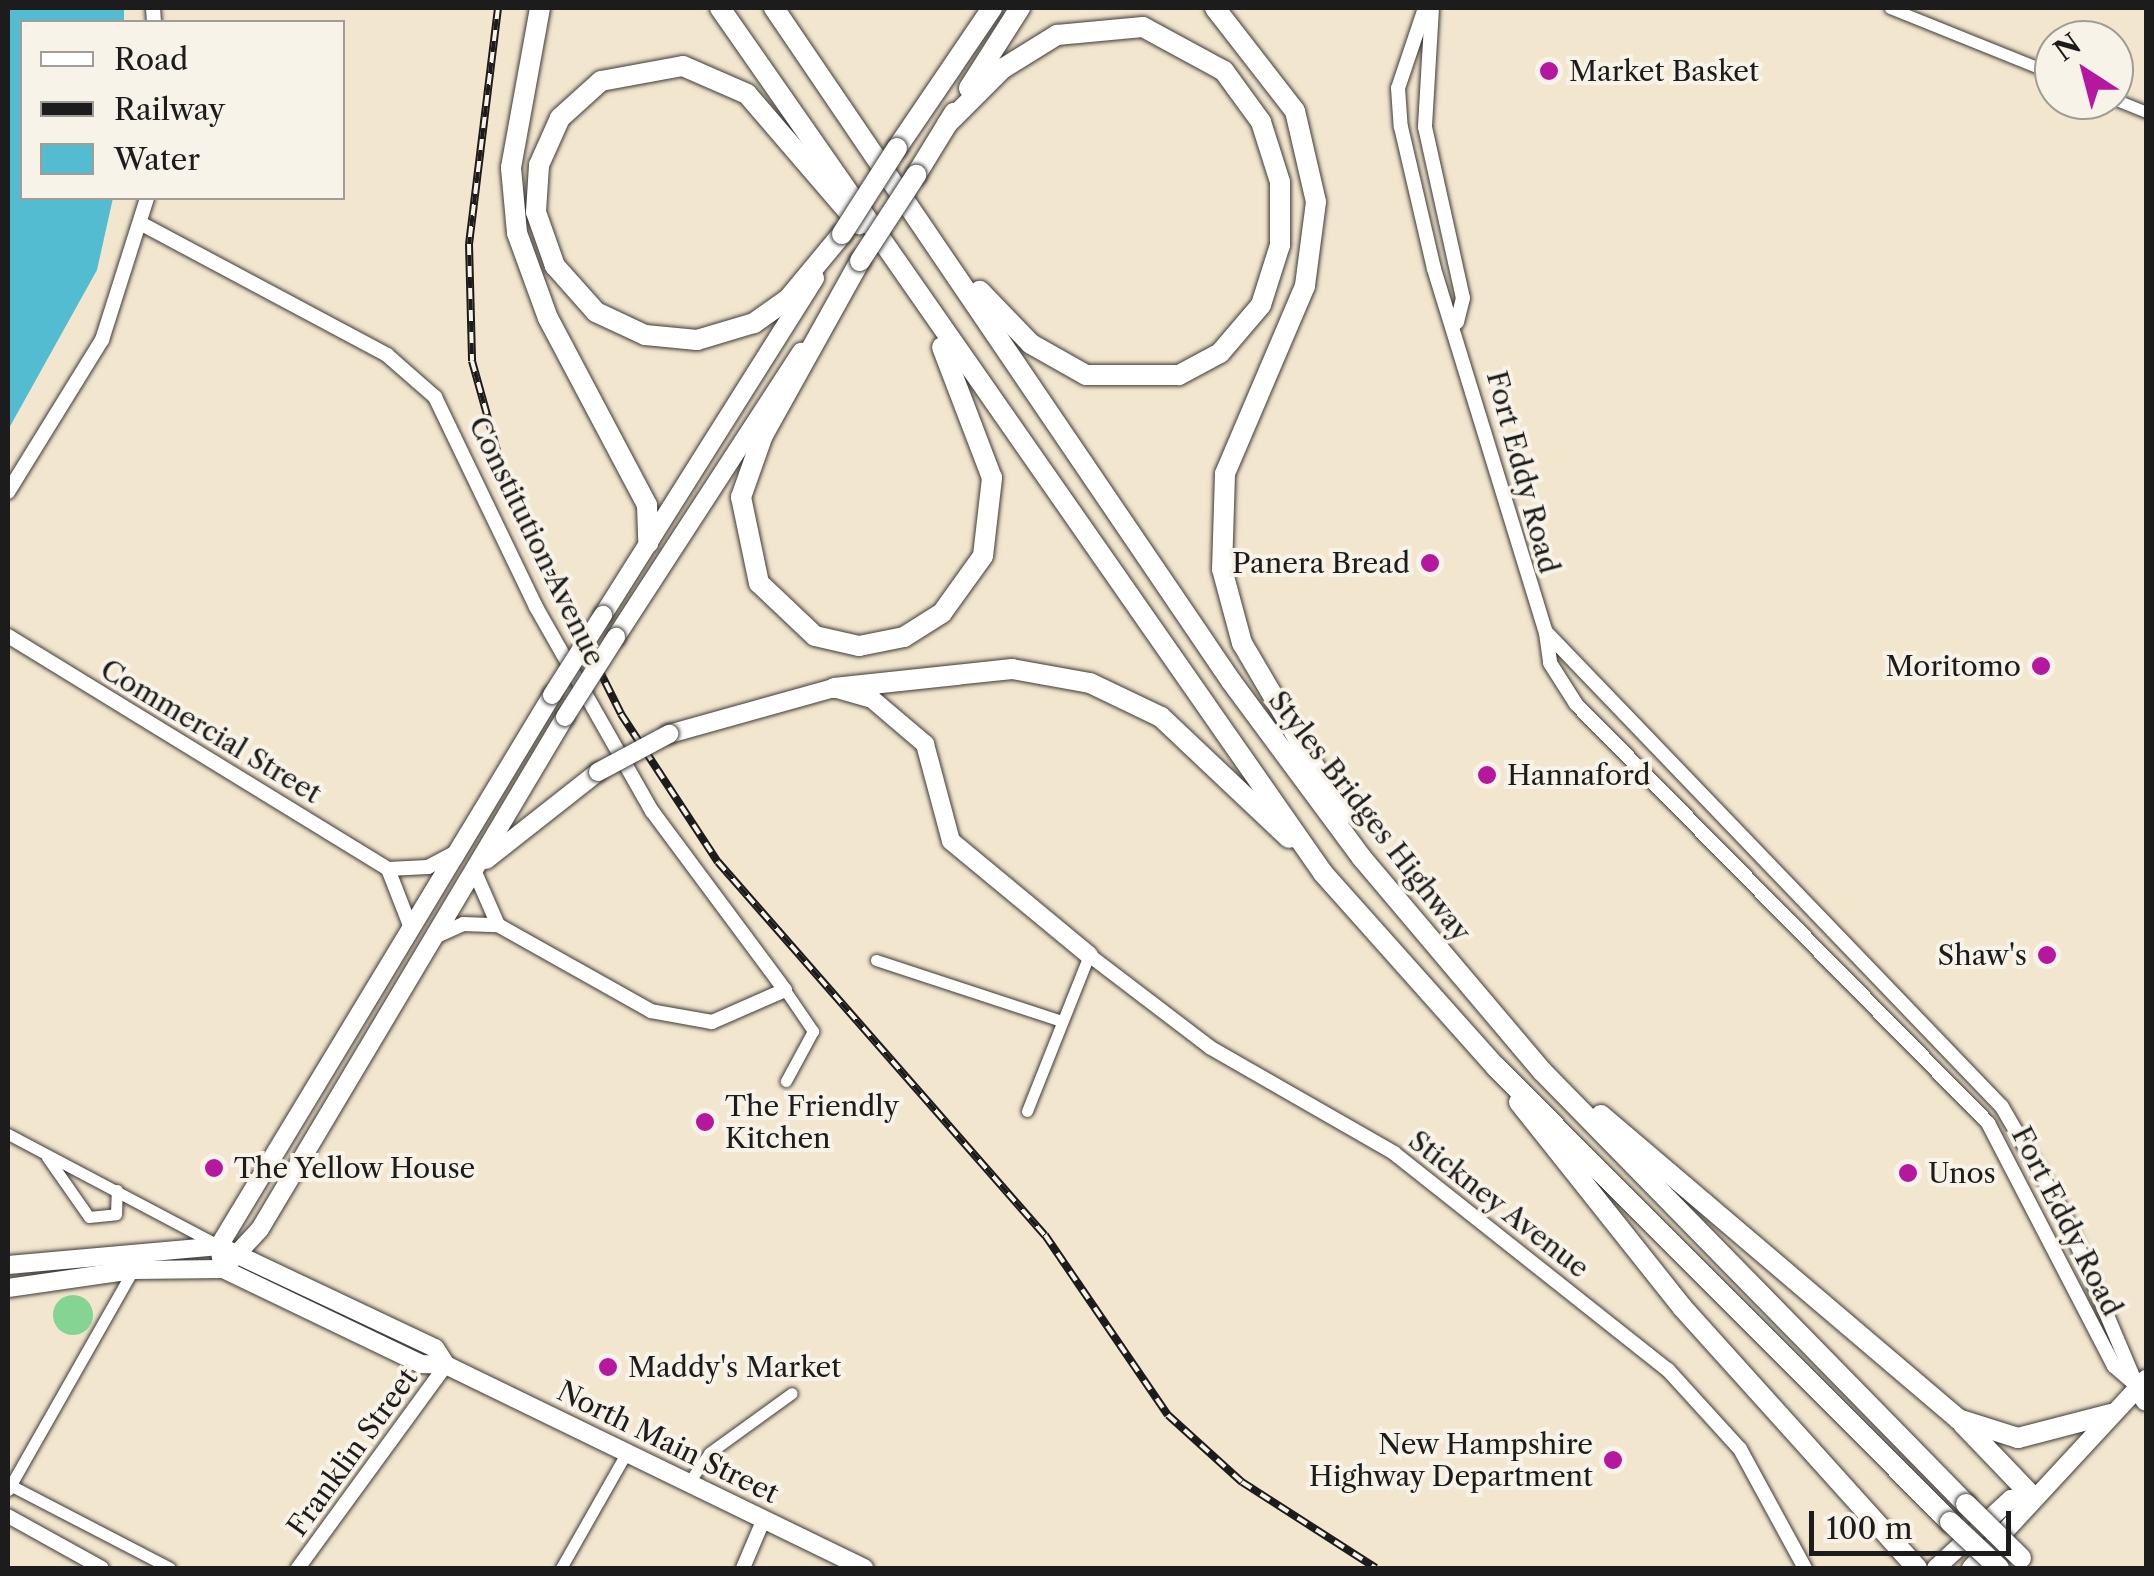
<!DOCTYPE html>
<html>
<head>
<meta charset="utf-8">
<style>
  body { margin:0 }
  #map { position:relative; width:2154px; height:1576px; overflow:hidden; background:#f3e6ce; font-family:"Libre Caslon Text",serif }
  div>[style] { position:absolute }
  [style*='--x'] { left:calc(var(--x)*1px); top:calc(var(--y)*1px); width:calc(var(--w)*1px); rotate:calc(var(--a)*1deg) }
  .green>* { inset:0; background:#86d493 }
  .round { border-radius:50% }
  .water>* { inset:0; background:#53bcd1 }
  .roads { filter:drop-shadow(0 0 2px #3c3a37) drop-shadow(0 0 2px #3c3a37) }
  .minor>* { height:11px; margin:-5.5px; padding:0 5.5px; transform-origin:5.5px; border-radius:5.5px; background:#fff }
  .tertiary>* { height:14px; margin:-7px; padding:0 7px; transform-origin:7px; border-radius:7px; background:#fff }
  .primary>* { height:18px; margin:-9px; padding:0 9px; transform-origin:9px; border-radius:9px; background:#fff }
  .motorway>* { height:20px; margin:-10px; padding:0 10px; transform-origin:10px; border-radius:10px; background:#fff }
  .rail>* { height:8px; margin-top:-4px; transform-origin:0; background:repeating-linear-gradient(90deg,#f7f3e8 0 11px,#1c1c1c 0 22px); box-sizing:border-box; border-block:2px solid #1c1c1c }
  .bridges { filter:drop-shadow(0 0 2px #3c3a37) drop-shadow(0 0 2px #3c3a37) }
  .primary-bridge>* { height:18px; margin:-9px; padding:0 9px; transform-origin:9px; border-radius:9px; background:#fff }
  .motorway-bridge>* { height:20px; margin:-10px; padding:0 10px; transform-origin:10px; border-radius:10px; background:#fff }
  .dots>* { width:28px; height:28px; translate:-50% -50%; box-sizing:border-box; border:5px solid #f7f3e8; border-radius:50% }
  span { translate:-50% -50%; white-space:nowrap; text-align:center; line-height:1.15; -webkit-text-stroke:8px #f7f3e8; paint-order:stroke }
  .poi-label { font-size:28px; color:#1c1c1c }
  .left { translate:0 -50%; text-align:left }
  .right { translate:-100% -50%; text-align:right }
  .street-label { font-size:28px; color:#1c1c1c }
  .frame { position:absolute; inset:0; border:10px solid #1c1c1c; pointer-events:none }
  .legend { position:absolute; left:20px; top:20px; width:325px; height:180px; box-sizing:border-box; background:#f7f3e8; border:2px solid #9f9d96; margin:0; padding:12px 18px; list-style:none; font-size:30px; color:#1c1c1c }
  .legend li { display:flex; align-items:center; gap:20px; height:50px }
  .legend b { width:50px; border:2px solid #9f9d96 }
  .north { position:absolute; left:2034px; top:20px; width:100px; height:100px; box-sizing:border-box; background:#f7f3e8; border:2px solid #9f9d96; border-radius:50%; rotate:324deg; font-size:28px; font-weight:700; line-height:40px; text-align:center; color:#1c1c1c }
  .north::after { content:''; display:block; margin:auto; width:35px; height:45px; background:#b5179e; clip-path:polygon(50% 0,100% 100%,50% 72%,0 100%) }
  .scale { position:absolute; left:1809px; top:1511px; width:202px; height:45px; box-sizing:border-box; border:5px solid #1c1c1c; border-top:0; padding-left:12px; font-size:30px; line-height:35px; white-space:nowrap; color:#1c1c1c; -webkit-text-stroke:8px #f7f3e8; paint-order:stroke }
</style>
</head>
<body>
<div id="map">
  <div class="green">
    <i class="round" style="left:53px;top:1295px;width:40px;height:40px"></i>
  </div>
  <div class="water">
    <i style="clip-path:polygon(8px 8px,124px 8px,124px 22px,22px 22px,22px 198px,113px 198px,97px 270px,8px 430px)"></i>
  </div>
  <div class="roads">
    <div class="minor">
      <i style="--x:1890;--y:8;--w:177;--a:21.9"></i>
      <i style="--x:2114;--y:99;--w:35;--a:22"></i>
      <i style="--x:876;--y:960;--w:196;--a:18.2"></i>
      <i style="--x:785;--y:990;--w:50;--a:55.7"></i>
      <i style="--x:813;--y:1031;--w:57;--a:118.4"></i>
      <i style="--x:1027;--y:1111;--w:168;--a:-68.3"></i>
      <i style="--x:8;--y:1134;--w:235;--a:27.9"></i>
      <i style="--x:47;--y:1157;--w:73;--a:55"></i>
      <i style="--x:89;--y:1217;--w:27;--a:-6"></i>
      <i style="--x:116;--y:1214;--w:24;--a:-88"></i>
      <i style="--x:689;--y:1482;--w:35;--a:-55"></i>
      <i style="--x:709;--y:1453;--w:102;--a:-35.9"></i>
      <i style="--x:10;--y:1485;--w:180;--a:27.4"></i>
      <i style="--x:8;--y:1490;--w:253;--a:-60.4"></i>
      <i style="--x:561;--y:1568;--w:136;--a:-60.4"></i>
    </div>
    <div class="tertiary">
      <i style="--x:153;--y:8;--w:14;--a:86"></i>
      <i style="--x:1425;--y:8;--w:84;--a:108.6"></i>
      <i style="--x:1398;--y:88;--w:39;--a:86"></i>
      <i style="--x:1401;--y:127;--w:146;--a:76.9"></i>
      <i style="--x:1434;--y:269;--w:380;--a:72.9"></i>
      <i style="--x:1546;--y:632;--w:658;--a:46.17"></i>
      <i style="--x:2002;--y:1107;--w:124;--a:59.9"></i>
      <i style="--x:2064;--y:1214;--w:187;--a:67"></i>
      <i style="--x:1432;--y:8;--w:119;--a:93.4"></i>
      <i style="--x:1425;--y:127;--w:175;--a:77.5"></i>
      <i style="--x:1463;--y:298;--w:25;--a:104"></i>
      <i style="--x:142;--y:224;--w:278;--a:28.1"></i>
      <i style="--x:387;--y:355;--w:64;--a:41.2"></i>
      <i style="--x:435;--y:397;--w:233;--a:64.3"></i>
      <i style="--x:536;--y:607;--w:235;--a:60.4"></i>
      <i style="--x:652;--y:811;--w:223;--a:53.4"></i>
      <i style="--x:785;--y:990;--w:80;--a:156.3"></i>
      <i style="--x:712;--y:1022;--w:62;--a:-169.8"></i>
      <i style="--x:651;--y:1011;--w:176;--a:-150.7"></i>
      <i style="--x:498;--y:925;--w:60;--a:-113.6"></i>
      <i style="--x:8;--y:492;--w:179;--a:-58.3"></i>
      <i style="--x:102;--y:340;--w:149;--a:-72.4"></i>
      <i style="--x:1546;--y:633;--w:30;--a:82"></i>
      <i style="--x:1550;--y:663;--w:49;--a:57.6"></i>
      <i style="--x:1576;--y:704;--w:588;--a:45.48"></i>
      <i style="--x:1988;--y:1123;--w:274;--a:62.6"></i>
      <i style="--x:2114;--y:1366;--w:30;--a:41"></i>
      <i style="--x:8;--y:636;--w:446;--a:31.5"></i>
      <i style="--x:388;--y:869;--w:63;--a:68.7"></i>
      <i style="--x:388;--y:869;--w:40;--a:-2.9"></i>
      <i style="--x:428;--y:867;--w:32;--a:-28"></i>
      <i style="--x:432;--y:938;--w:34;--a:-24"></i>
      <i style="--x:463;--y:924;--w:35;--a:2"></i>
      <i style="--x:1089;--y:955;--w:153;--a:37.3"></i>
      <i style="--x:1211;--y:1048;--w:211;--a:29.8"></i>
      <i style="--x:1394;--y:1153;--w:350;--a:38.4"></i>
      <i style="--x:1668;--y:1370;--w:107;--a:47.7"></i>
      <i style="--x:1740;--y:1449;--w:136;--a:61.4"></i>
      <i style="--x:8;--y:1516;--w:107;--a:29"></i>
      <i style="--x:298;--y:1568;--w:251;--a:-53.9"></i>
      <i style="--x:743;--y:1568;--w:51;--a:-66.9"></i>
    </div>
    <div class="primary">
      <i style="--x:603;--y:615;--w:398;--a:-57.8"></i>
      <i style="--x:616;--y:637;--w:340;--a:-57"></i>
      <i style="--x:669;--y:734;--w:171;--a:-15.6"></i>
      <i style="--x:834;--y:688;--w:40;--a:16"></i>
      <i style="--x:872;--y:699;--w:70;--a:40.3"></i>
      <i style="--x:925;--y:744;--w:100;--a:75"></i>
      <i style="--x:951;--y:841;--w:179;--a:39.6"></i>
      <i style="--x:486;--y:860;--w:142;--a:-38.2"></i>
      <i style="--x:8;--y:1265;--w:212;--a:-5.1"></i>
      <i style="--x:219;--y:1246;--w:239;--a:25.3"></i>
      <i style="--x:435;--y:1348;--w:20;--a:57"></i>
      <i style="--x:223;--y:1269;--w:23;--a:-100"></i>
      <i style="--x:219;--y:1246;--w:644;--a:-58.85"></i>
      <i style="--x:223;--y:1269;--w:54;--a:-47.2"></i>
      <i style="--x:260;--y:1229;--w:596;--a:-59.22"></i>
      <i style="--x:8;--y:1288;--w:126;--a:-8.2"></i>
      <i style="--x:133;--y:1270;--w:90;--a:-0.6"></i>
      <i style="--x:223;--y:1269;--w:220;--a:25.6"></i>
      <i style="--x:421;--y:1364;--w:25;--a:2"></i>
      <i style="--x:446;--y:1365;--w:465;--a:25.9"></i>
      <i style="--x:1936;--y:1568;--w:102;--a:-42.6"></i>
      <i style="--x:2011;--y:1499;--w:20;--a:-11"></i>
      <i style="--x:1971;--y:1568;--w:258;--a:-47.2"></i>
    </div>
    <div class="motorway">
      <i style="--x:540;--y:8;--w:163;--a:100.3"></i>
      <i style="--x:511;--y:168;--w:65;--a:84.7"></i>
      <i style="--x:517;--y:233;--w:90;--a:70"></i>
      <i style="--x:548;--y:318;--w:212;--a:62.1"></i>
      <i style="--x:647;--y:505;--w:38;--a:88"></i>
      <i style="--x:720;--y:8;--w:1054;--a:55.12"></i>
      <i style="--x:1323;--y:873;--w:260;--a:48.3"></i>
      <i style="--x:1496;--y:1067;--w:643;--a:45.06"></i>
      <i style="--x:774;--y:8;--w:813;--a:55.82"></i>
      <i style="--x:1231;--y:681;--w:220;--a:53.5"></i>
      <i style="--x:1362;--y:858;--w:279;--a:49.8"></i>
      <i style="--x:1542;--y:1071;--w:606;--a:45.6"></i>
      <i style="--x:1215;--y:8;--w:130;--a:52.2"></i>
      <i style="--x:1295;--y:111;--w:93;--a:77"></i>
      <i style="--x:1316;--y:202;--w:85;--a:97.5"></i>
      <i style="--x:1305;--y:286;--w:204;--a:113.1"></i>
      <i style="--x:1225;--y:474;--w:95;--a:91.8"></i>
      <i style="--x:1222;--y:569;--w:77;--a:74.9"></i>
      <i style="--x:1242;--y:643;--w:199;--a:59.6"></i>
      <i style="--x:969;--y:88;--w:95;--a:-57.5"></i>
      <i style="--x:947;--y:124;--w:78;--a:-45"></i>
      <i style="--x:1002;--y:69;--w:65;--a:-31.7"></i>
      <i style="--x:1057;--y:35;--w:86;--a:-5.3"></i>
      <i style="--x:1143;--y:27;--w:92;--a:28.5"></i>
      <i style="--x:1224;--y:71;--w:63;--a:54"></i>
      <i style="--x:1261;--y:122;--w:63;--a:72.4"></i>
      <i style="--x:1280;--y:182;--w:63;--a:90"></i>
      <i style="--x:1280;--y:245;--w:63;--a:107.6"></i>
      <i style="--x:1261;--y:305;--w:63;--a:130.5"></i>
      <i style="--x:1220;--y:353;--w:47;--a:151.8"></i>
      <i style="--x:1179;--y:375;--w:93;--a:180"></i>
      <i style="--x:1086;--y:375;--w:63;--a:-150.6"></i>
      <i style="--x:1031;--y:344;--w:74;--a:-133.9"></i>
      <i style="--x:897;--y:148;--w:169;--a:-55.8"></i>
      <i style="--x:916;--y:175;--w:73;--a:-58.5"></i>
      <i style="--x:842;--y:234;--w:85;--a:129.7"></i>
      <i style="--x:788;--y:299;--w:42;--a:144.8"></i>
      <i style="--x:754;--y:323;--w:59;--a:163.4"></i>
      <i style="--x:697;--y:340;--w:52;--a:-174.5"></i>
      <i style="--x:645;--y:335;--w:54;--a:-154.9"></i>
      <i style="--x:596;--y:312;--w:62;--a:-131.7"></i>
      <i style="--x:555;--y:266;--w:57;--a:-109.4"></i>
      <i style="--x:536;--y:212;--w:47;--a:-86.3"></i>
      <i style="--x:539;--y:165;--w:51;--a:-65.9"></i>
      <i style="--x:560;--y:118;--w:55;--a:-42.1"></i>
      <i style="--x:601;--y:81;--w:83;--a:-10.4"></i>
      <i style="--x:683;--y:66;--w:70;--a:23.6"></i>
      <i style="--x:747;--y:94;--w:172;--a:49.3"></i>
      <i style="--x:860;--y:261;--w:199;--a:119.1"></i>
      <i style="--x:763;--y:435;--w:66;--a:109.5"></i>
      <i style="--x:741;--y:497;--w:88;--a:78.2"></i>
      <i style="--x:759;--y:583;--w:77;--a:43.4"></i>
      <i style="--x:815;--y:636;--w:45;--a:12.8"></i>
      <i style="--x:859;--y:646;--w:46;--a:-11.3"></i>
      <i style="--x:904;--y:637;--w:45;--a:-32.3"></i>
      <i style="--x:942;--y:613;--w:70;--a:-54.3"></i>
      <i style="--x:983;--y:556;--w:79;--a:-83.4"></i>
      <i style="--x:992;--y:478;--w:140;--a:-110.9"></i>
      <i style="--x:834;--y:688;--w:179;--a:-6.1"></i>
      <i style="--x:1012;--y:669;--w:79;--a:10.2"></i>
      <i style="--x:1090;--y:683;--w:79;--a:25.6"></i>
      <i style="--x:1161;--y:717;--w:176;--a:43.4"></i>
      <i style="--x:1519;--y:1102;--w:262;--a:51.5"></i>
      <i style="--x:1682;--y:1307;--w:351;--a:48"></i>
      <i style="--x:1601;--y:1115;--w:469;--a:40.4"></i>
      <i style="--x:1958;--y:1419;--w:63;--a:17.6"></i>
      <i style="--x:2018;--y:1438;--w:95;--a:-14.6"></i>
      <i style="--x:2137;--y:1386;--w:17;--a:59"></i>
      <i style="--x:1963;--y:1424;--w:98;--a:46.2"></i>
    </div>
  </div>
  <div class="rail">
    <i style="--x:498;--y:8;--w:238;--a:97"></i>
    <i style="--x:469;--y:244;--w:117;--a:88.5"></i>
    <i style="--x:472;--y:361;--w:130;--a:74.4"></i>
    <i style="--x:507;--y:486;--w:255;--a:63.4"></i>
    <i style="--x:621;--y:714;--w:177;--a:56.8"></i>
    <i style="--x:718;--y:862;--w:496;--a:48.8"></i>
    <i style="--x:1045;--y:1235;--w:218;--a:55.7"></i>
    <i style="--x:1168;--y:1415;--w:100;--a:42.2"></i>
    <i style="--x:1242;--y:1482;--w:159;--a:32.7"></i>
  </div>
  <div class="bridges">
    <div class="primary-bridge">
      <i style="--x:552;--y:695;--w:95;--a:-57.5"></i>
      <i style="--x:565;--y:717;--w:95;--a:-57.5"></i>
      <i style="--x:598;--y:772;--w:81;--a:-28.2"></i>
    </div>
    <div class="motorway-bridge">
      <i style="--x:842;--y:234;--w:102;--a:-57.4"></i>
      <i style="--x:860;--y:261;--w:103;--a:-56.9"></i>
      <i style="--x:1966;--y:1504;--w:77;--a:44.5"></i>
      <i style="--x:1950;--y:1522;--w:67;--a:43.2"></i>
    </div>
  </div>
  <div class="dots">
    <i style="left:1549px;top:71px;background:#b5179e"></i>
    <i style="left:1430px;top:563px;background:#b5179e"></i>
    <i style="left:2041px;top:666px;background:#b5179e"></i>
    <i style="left:1487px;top:775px;background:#b5179e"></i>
    <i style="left:2047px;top:955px;background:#b5179e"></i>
    <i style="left:705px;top:1122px;background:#b5179e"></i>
    <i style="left:214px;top:1168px;background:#b5179e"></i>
    <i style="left:1908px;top:1173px;background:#b5179e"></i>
    <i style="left:608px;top:1367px;background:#b5179e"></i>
    <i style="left:1613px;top:1460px;background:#b5179e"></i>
  </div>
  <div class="poi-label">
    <span class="left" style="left:1569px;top:71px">Market Basket</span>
    <span class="right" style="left:1410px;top:563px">Panera Bread</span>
    <span class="right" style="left:2021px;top:666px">Moritomo</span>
    <span class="left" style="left:1507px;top:775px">Hannaford</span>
    <span class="right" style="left:2027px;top:955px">Shaw's</span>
    <span class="left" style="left:725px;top:1122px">The Friendly<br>Kitchen</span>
    <span class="left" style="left:234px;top:1168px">The Yellow House</span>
    <span class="left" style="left:1928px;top:1173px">Unos</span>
    <span class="left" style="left:628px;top:1367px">Maddy's Market</span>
    <span class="right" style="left:1593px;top:1460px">New Hampshire<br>Highway Department</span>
  </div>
  <div class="street-label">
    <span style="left:1523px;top:472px;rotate:75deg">Fort Eddy Road</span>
    <span style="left:537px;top:541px;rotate:64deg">Constitution Avenue</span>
    <span style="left:211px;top:731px;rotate:31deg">Commercial Street</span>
    <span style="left:1370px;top:816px;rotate:52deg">Styles Bridges Highway</span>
    <span style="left:1499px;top:1204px;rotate:38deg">Stickney Avenue</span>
    <span style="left:2067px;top:1221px;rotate:63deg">Fort Eddy Road</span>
    <span style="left:668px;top:1442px;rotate:26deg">North Main Street</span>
    <span style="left:352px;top:1452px;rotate:-54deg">Franklin Street</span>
  </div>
  <div class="frame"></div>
  <ul class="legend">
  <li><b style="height:12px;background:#fff"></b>Road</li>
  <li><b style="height:12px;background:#1c1c1c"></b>Railway</li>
  <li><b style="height:28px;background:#53bcd1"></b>Water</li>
  </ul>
  <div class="north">N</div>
  <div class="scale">100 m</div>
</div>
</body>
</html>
